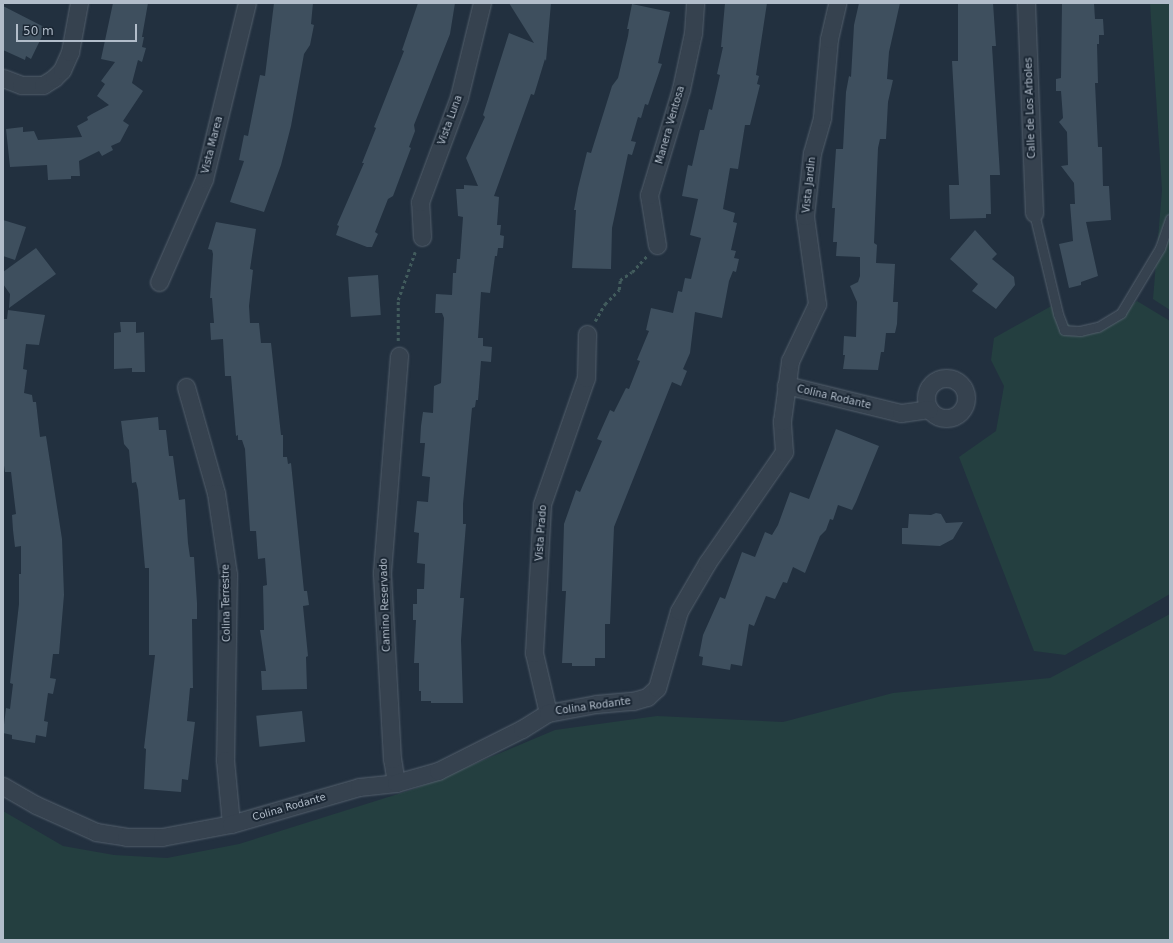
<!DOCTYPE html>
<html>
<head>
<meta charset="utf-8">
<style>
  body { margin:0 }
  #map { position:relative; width:1173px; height:943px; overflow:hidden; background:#22303f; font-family:"DejaVu Sans",sans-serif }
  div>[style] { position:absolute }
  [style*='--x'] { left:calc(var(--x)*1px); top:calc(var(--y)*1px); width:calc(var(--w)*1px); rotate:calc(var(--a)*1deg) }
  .green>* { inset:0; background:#243f40 }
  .building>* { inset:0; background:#3e4f5e; transform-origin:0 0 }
  .path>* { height:2.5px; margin-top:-1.25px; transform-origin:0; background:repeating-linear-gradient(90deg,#425c5d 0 3px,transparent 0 6px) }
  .roads { filter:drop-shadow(0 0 1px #54606d) drop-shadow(0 0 1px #54606d) }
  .service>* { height:9px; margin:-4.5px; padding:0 4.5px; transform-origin:4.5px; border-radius:4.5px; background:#36424f }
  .minor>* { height:17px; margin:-8.5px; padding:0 8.5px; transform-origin:8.5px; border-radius:8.5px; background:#36424f }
  .minor>.ring { margin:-8.5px; padding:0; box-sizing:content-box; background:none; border:17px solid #36424f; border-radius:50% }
  span { translate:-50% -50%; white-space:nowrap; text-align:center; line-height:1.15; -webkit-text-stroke:4px #1b2734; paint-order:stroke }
  .street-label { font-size:10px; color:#b2bdca }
  .frame { position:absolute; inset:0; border:4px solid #b2bdca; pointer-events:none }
  .scale { position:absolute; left:16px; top:24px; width:121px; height:18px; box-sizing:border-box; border:2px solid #b2bdca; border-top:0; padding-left:5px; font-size:12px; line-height:14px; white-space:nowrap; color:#b2bdca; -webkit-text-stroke:3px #1b2734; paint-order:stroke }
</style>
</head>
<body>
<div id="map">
  <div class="green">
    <i style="clip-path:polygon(1150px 3px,1170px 3px,1170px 310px,1153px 299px,1162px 190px)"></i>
    <i style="clip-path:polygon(1137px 301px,1170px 321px,1170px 594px,1065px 655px,1034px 651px,959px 457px,996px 431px,1004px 386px,991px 360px,994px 338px,1055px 304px,1068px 324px,1081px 333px,1110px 322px)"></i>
    <i style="clip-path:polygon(1170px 614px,1170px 940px,3px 940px,3px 811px,63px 846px,114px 855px,167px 858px,239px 844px,417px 788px,555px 730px,657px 716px,783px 722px,893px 693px,1050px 678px)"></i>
  </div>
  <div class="building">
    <i style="clip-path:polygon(113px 3px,148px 3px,142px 37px,144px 37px,142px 47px,146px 48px,142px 62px,138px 60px,132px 83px,143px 91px,123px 121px,129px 125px,120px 142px,111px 146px,113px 150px,102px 156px,99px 151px,79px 161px,80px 176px,71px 176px,71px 179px,48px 180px,47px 165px,10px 167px,6px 129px,23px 127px,23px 132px,34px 131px,38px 140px,82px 137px,77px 126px,88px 120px,87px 117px,92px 114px,109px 105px,97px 96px,105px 84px,101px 81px,115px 62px,101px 59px)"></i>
    <i style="clip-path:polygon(274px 3px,313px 3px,311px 24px,314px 25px,310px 45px,304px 54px,291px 126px,281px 165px,264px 212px,230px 202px,244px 161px,239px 160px,244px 135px,248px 136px,260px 75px,265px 76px)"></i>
    <i style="clip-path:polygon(418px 3px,455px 3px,450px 34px,414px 125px,415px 131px,409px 147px,411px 148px,393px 196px,388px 199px,375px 232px,378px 234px,372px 247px,367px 247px,336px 235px,339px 226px,337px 225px,364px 163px,362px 163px,376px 128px,374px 127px,404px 51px,402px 50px)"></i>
    <i style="clip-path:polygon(509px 3px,551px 3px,546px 61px,545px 59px,534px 95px,531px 94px,494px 196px,499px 197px,497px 225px,501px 225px,500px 235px,504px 236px,503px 248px,498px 248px,497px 256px,495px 256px,490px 293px,481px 292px,478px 338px,483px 338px,483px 346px,492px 347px,491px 362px,481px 361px,478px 400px,476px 400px,475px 407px,472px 408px,463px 504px,463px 524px,466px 524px,460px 598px,464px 598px,461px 640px,463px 703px,431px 703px,431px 701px,421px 701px,421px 691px,419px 691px,419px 663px,414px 663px,416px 620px,413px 620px,413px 604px,417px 604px,417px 589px,424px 589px,425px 564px,417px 563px,419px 533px,414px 532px,417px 501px,428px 502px,430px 477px,422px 476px,425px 443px,420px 443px,421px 426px,423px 412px,433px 413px,434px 386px,441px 383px,444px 318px,442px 313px,435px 313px,436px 294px,452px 295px,453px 273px,456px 273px,457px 259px,460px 259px,463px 217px,458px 216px,456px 189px,464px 189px,464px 185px,478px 186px,466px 158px,485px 117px,483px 115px,509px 33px,534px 43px)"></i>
    <i style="clip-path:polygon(725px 3px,767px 3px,756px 75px,759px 76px,757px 84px,760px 85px,750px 125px,745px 125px,738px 169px,730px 168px,723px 209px,735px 213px,733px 222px,737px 223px,731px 250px,736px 251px,734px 258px,739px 259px,736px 272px,733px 271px,729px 281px,722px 318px,695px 312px,690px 353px,683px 369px,687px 371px,681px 386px,672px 382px,614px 527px,610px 624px,605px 624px,605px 658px,595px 658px,595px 666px,572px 666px,572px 663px,562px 663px,566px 591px,562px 591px,564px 524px,576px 490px,580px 492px,602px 441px,597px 439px,610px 410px,614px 412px,626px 388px,629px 389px,640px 361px,637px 360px,649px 331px,646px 330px,651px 308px,673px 313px,678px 291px,682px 292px,685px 278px,691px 279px,701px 238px,690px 235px,698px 199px,682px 196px,688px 165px,692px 166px,700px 130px,704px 130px,709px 109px,712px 110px,720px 75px,717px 74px,723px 47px,721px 47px)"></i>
    <i style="clip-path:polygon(859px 3px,900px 3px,889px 52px,887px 79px,893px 80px,888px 102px,886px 139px,880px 139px,878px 148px,874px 243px,877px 245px,876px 263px,895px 264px,893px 302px,898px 302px,897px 324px,895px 333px,886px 333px,884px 352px,881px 352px,878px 370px,843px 369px,845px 355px,843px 355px,844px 336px,856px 337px,857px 302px,850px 286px,858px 282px,860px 276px,860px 257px,836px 256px,837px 242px,833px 242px,835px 208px,832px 208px,836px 149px,843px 149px,846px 92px,849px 76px,851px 77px,854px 25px)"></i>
    <i style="clip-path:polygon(958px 3px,993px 3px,996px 46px,992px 46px,1000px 175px,990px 175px,991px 214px,986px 214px,986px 218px,950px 219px,949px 185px,959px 185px,952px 61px,958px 61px)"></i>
    <i style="clip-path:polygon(1062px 3px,1094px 3px,1095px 19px,1103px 19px,1104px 35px,1099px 35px,1099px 44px,1097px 44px,1098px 83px,1095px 83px,1098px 147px,1102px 147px,1103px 186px,1109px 186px,1111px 220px,1086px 222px,1098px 276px,1081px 282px,1081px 285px,1069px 288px,1059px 244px,1073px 241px,1070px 204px,1075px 204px,1074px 183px,1061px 166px,1068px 165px,1067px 132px,1059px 122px,1063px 118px,1061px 91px,1056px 91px,1056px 79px,1061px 78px)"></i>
    <i style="clip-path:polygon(632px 4px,670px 12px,658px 63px,662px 64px,648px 105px,645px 104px,641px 118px,638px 117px,631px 141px,636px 142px,632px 155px,628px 154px,612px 228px,611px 269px,572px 268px,576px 210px,574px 210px,578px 188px,587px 152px,591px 153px,612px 86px,618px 78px,628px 36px,629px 29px,627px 29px)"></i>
    <i style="clip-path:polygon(3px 6px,46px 28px,31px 59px,26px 56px,25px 60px,3px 50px)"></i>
    <i style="clip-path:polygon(3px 220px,26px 227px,15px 260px,3px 256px)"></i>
    <i style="clip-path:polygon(216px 222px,256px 229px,250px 269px,253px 270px,249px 306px,250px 323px,259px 323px,261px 343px,271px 343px,281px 435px,283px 435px,283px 457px,287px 457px,288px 464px,291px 463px,304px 591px,307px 591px,309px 605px,303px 606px,308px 656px,306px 657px,307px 689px,262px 690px,261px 671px,266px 671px,260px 630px,264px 630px,263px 586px,267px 585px,265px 558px,258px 559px,256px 531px,250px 531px,245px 449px,242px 440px,238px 440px,238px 435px,236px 436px,231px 376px,225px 376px,223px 339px,211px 340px,210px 323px,214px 323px,212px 298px,210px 298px,213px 254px,212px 250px,208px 249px)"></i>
    <i style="clip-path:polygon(975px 230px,997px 254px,992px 259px,1014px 277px,1015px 285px,996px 309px,972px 291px,978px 284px,950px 259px)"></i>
    <i style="clip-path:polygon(36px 248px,56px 274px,9px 308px,10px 294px,3px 284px,3px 272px)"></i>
    <i style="left:378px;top:275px;width:40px;height:30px;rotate:86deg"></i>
    <i style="clip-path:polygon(8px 310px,45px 315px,39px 345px,26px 344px,23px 369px,27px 370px,24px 393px,32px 395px,33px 402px,36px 402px,40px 437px,46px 436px,62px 539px,64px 595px,59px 654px,53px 654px,50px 678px,56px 679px,53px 694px,48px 693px,44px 721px,48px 722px,46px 737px,36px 735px,35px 743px,12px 739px,12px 735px,3px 733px,6px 708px,10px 709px,13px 684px,10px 683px,19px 604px,19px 574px,21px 574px,21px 546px,15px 547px,13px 530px,12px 515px,16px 514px,11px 472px,5px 472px,3px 459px,3px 319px,7px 319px)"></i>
    <i style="clip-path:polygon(120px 322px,136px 322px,136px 333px,144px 332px,145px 372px,132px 372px,132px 368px,114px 369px,114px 333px,121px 332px)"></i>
    <i style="clip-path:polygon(158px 417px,159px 430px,166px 430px,169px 456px,173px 456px,179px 500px,185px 499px,188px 543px,190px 557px,194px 557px,197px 603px,197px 619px,192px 619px,193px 688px,190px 688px,187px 721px,195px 722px,188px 780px,182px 779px,181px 792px,144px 789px,146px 749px,144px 748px,155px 655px,149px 655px,149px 568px,145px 568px,138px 490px,136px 482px,132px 483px,129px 450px,124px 444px,121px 421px)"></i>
    <i style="clip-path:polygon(836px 429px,879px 446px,856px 502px,852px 510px,838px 505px,833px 520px,830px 519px,826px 530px,820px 536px,805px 573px,793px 567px,787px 583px,783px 582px,775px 599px,766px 596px,754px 626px,749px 624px,742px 666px,731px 664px,730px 670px,702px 665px,703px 657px,699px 656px,703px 635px,720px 597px,725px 599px,742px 552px,755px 557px,765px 532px,772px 535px,778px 525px,790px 492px,809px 499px)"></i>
    <i style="clip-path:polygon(936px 513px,941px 514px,946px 523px,963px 522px,953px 539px,940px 546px,902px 544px,902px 528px,908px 528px,909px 514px,931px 515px)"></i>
    <i style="left:302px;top:711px;width:31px;height:46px;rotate:84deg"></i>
  </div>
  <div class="path">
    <i style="--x:595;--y:321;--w:20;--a:-60"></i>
    <i style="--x:605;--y:304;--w:20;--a:-45"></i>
    <i style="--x:619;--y:290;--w:10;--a:-84"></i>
    <i style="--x:620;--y:280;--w:14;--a:-34"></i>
    <i style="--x:632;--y:272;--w:22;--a:-47"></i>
    <i style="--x:398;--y:341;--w:41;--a:-90"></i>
    <i style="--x:398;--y:300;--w:51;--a:-70.5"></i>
  </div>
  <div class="roads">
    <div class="service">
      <i style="--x:1034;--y:213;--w:104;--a:76.6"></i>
      <i style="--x:1058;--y:314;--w:17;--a:69"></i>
      <i style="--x:1064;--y:330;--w:16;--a:4"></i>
      <i style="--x:1080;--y:331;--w:18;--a:-13"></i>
      <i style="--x:1098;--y:327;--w:27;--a:-31"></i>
      <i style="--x:1121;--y:313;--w:76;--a:-59"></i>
      <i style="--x:1160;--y:248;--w:31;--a:-71"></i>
    </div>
    <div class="minor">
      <i style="--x:1026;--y:3;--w:210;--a:87.8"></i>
      <i style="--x:3;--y:78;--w:19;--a:21"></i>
      <i style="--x:21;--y:85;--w:22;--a:0"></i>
      <i style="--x:43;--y:85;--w:13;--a:-32"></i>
      <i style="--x:54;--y:78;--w:11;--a:-45"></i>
      <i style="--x:62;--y:70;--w:20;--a:-66"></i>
      <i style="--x:70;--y:52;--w:50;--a:-79.6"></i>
      <i style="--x:422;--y:237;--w:35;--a:-93"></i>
      <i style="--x:420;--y:202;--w:112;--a:-69.6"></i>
      <i style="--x:459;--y:97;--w:97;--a:-76.3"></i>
      <i style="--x:657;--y:245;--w:51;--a:-99.1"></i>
      <i style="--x:649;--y:195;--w:111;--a:-73.2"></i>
      <i style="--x:681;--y:89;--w:57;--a:-77.9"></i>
      <i style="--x:693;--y:33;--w:30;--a:-86"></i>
      <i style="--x:159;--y:282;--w:112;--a:-66.4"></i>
      <i style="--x:204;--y:179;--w:181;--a:-76.3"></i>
      <i class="ring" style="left:926px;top:378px;width:23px;height:23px"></i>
      <i style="--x:786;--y:385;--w:118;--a:13.7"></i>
      <i style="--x:901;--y:413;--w:28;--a:-8"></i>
      <i style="--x:186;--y:387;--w:110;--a:74.2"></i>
      <i style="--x:216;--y:493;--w:82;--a:81.6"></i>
      <i style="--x:228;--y:574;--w:186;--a:90.9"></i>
      <i style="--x:225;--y:760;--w:64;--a:84.6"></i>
      <i style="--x:548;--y:713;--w:62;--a:-103.1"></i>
      <i style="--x:534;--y:653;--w:149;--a:-86.9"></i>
      <i style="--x:542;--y:504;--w:133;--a:-70.8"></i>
      <i style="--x:586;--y:378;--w:44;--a:-88.7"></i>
      <i style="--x:396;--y:783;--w:24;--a:-99"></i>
      <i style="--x:392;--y:759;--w:187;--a:-93.1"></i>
      <i style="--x:382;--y:572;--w:217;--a:-85.5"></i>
      <i style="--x:3;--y:786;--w:38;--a:30"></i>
      <i style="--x:36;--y:805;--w:66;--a:24.2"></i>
      <i style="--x:96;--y:832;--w:30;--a:9"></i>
      <i style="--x:126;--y:837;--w:36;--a:0"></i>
      <i style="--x:162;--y:837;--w:70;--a:-10.7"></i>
      <i style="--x:231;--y:824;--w:133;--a:-16.1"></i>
      <i style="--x:359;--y:787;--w:37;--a:-6"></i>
      <i style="--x:396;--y:783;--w:44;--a:-15.9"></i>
      <i style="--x:438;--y:771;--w:94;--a:-26.6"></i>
      <i style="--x:522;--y:729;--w:31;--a:-32"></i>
      <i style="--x:548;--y:713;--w:49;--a:-10.6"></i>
      <i style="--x:596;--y:704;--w:37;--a:-5"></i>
      <i style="--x:633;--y:701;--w:15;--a:-16"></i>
      <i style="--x:647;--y:697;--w:13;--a:-42"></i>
      <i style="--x:657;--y:688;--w:80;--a:-74.1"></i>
      <i style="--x:679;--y:611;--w:56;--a:-59.7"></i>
      <i style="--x:707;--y:563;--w:135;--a:-55.3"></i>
      <i style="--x:784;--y:452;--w:31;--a:-94"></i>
      <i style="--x:782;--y:421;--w:61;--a:-82.4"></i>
      <i style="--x:790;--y:361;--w:63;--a:-64.7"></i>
      <i style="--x:817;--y:304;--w:89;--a:-97.8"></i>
      <i style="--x:805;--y:216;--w:63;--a:-83.7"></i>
      <i style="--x:812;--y:153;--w:37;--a:-74"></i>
      <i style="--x:822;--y:117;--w:78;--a:-84.9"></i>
      <i style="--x:829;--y:39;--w:37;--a:-77"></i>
    </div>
  </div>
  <div class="street-label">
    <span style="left:1030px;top:108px;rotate:-92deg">Calle de Los Arboles</span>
    <span style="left:450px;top:120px;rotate:-70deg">Vista Luna</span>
    <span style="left:670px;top:125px;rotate:-74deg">Manera Ventosa</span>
    <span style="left:212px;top:145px;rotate:-76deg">Vista Marea</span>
    <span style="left:809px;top:185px;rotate:-84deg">Vista Jardin</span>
    <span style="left:834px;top:397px;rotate:13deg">Colina Rodante</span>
    <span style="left:541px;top:533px;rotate:-86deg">Vista Prado</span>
    <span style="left:226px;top:603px;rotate:-91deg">Colina Terrestre</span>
    <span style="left:385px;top:605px;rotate:-92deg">Camino Reservado</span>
    <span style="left:593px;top:706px;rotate:-8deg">Colina Rodante</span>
    <span style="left:289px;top:807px;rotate:-16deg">Colina Rodante</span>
  </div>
  <div class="frame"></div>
  <div class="scale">50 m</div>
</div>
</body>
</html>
